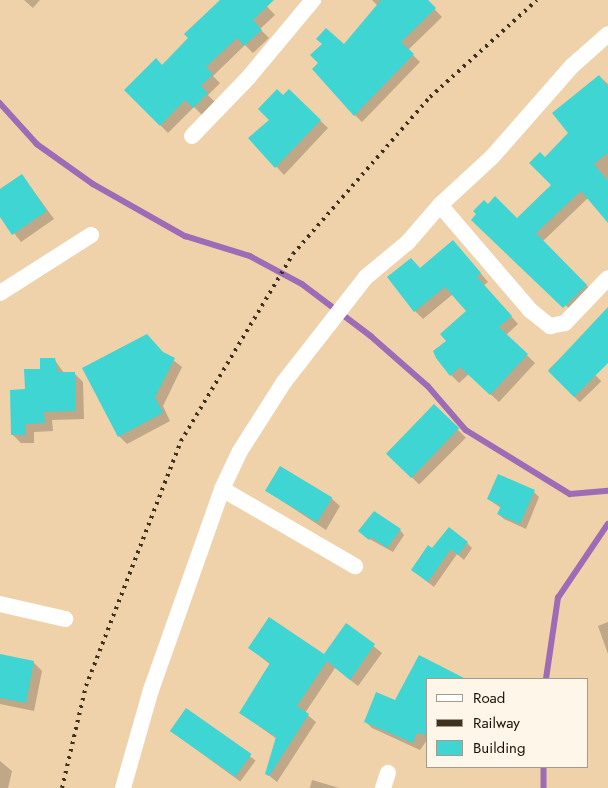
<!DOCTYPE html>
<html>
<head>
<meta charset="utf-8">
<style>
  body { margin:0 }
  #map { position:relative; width:608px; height:788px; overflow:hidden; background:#efd1aa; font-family:Jost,sans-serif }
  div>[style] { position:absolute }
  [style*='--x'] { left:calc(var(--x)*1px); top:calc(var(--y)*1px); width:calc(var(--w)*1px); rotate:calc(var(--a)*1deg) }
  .shadow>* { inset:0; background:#0003; transform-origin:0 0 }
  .stream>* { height:5.5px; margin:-2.75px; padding:0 2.75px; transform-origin:2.75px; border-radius:2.75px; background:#9e6cb7 }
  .building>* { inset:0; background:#3fd5d3; transform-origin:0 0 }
  .street>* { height:16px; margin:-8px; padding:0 8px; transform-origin:8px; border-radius:8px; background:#fff }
  .rail>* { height:4px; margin-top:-2px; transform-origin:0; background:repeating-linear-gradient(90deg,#3f3120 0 2.5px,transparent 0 7.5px) }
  span { translate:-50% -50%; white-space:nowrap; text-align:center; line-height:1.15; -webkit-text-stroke:5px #fff6ea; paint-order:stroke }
  .legend { position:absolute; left:426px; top:678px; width:162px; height:90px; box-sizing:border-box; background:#fff6ea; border:1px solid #a49a8e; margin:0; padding:6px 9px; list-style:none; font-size:15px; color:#1b1104 }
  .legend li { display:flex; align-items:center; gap:10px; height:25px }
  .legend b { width:25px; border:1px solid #a49a8e }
</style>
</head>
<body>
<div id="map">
  <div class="shadow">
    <i style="clip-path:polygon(24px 0,40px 0,33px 8px)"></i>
    <i style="clip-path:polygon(222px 0,261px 0,275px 15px,260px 29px,269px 38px,253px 53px,245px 45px,213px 76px,220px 83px,208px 95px,215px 102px,202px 115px,194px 107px,168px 133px,126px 90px,162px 67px)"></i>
    <i style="clip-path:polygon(372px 0,426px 0,442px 17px,408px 50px,420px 62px,362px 122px,355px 115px,344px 46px,378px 6px)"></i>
    <i style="clip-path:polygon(599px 76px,608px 84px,608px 221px,588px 198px,543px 241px,594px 293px,573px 312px,521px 264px,478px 214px,488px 205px,517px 220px,553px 185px,545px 159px,570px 133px)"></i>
    <i style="clip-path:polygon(289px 91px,328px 128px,284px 175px,250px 138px,271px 120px)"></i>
    <i style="clip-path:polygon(22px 175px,54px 219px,21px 242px,0 215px,0 189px)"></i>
    <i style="clip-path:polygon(460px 249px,488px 282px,484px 285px,518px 324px,506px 335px,535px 363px,499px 402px,469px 374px,459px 383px,451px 375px,448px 342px,468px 311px,453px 294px,423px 319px,415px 311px,420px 269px)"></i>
    <i style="left:570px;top:349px;width:45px;height:30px;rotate:46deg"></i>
    <i style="clip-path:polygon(164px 353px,182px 367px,163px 406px,170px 421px,127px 444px,119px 436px)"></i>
    <i style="clip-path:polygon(54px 359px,64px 373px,74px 373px,83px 382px,84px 419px,52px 420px,53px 431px,34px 432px,34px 443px,21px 443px,12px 434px,26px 390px)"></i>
    <i style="left:434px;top:406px;width:45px;height:66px;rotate:45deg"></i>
    <i style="clip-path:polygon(267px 491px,331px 498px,340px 506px,326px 530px)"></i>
    <i style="clip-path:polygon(534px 492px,539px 497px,526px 529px,504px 519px,498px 514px,501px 508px,488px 499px)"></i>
    <i style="clip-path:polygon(400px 530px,404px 535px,393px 552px,364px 536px)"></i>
    <i style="clip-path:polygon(467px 543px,472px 548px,464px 560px,457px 554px,434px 587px,412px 570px,433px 550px)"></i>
    <i style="clip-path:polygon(608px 622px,608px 654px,598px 626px)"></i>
    <i style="clip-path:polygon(347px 625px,382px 653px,358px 686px,335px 668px,305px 713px,316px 722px,277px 782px,266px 773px,277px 739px,240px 713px,271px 665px,249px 648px,325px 656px)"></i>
    <i style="clip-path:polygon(0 656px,33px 662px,42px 671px,34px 711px,0 704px)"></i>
    <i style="clip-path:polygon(419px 656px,457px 679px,427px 679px,427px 740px,420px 750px,372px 728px,365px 721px,396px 702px)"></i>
    <i style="left:186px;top:710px;width:86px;height:26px;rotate:36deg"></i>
    <i style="clip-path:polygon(0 761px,12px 771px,8px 788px,0 788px)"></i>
    <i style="clip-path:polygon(312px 780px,339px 788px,310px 788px)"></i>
  </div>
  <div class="stream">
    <i style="--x:0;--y:103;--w:55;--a:47.9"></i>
    <i style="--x:37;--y:144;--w:69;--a:35.5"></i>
    <i style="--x:93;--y:184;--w:106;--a:29.5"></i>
    <i style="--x:185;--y:236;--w:68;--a:17.1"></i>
    <i style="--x:250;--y:256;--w:59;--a:28.3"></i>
    <i style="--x:302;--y:284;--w:86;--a:37"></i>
    <i style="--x:371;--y:336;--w:76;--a:41.3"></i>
    <i style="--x:428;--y:386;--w:58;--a:49.2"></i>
    <i style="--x:466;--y:430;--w:122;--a:31.6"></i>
    <i style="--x:570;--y:494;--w:38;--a:-5"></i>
    <i style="--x:546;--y:679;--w:82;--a:-81.6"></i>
    <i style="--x:558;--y:598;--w:89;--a:-56"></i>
    <i style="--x:544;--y:767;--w:21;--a:90"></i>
  </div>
  <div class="building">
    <i style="clip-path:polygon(220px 0,274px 0,253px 20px,262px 30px,244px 46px,237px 38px,206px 67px,213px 74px,201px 86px,208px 93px,193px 108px,185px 100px,160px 126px,124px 90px,156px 58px,162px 65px,188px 38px,184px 34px)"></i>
    <i style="clip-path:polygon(381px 0,428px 0,436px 8px,401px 42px,414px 54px,354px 116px,312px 69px,318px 63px,310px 55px,322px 44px,316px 39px,326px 28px,344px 44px)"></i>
    <i style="clip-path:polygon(599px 75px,608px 87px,608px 153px,594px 164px,608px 181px,608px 223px,581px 191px,536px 233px,587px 285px,563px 308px,471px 220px,476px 214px,473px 211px,484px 200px,488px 204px,495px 196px,517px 218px,551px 185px,529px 163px,540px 152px,545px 157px,568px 133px,552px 113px)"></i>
    <i style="clip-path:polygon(277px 89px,283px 95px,289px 89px,321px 120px,275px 168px,248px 138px,269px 120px,258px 109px)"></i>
    <i style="clip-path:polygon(22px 174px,47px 211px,12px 235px,0 217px,0 189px)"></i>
    <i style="clip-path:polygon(453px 240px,481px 273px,477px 277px,512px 316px,499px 327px,528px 354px,490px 395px,460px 367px,450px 376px,436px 358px,433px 351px,446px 341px,440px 334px,466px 311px,445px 287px,414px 312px,387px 277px,411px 258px,420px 268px)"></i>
    <i style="clip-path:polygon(608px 307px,608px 363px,574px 397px,548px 371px)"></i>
    <i style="clip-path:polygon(147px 334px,163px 352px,175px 358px,155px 397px,163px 413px,118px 437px,82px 368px)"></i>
    <i style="clip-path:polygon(40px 358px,55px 358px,58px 372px,75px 372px,76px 411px,44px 412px,45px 423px,26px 424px,26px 435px,11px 435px,10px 390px,25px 389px,24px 369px,40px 369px)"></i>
    <i style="left:434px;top:404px;width:35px;height:69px;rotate:44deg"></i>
    <i style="left:280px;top:466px;width:61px;height:29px;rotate:31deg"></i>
    <i style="clip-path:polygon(498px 474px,535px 490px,520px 524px,497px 514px,501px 506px,487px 499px)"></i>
    <i style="clip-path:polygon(374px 511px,401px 529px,387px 548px,371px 537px,369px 540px,358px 531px)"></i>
    <i style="clip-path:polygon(449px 527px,468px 542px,458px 555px,451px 549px,428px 582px,411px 570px,428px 545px,432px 548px)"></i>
    <i style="clip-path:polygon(269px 617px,324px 654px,346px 623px,375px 644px,350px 680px,327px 661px,297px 706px,309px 714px,269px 776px,265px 774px,276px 737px,239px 713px,270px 663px,248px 648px)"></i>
    <i style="clip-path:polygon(0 654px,34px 661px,26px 703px,0 698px)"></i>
    <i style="clip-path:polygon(419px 655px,466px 679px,427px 679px,427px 735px,417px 733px,413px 743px,364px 722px,376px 692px,395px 700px)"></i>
    <i style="left:186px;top:708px;width:80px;height:28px;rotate:35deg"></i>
  </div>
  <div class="street">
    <i style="--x:192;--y:136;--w:81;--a:-46"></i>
    <i style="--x:248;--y:78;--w:102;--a:-50.2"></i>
    <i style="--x:440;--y:205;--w:138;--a:49.4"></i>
    <i style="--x:530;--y:310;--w:26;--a:39"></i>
    <i style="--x:550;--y:326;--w:15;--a:-11"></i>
    <i style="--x:565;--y:323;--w:62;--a:-46.3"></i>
    <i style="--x:0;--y:293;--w:108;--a:-32.5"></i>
    <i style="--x:222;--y:489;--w:154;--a:30.1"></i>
    <i style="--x:0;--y:604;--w:67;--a:13"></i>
    <i style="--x:123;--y:788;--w:102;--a:-74.1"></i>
    <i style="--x:151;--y:690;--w:213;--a:-70.5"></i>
    <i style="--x:222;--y:489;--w:42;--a:-64.7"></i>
    <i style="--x:240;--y:451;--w:82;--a:-57.5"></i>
    <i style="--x:284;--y:382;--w:133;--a:-52"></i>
    <i style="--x:366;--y:277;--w:55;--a:-39.8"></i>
    <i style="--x:408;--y:242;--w:49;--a:-49.1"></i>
    <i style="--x:440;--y:205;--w:71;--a:-42.7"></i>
    <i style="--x:492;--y:157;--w:121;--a:-48.7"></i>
    <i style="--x:572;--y:66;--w:48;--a:-41.6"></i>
    <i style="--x:383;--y:788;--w:16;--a:-72"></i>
  </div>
  <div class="rail">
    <i style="--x:62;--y:788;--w:105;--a:-76.8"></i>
    <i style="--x:86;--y:686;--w:263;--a:-68.8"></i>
    <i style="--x:181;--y:441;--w:218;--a:-59.1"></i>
    <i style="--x:293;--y:254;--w:208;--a:-48.9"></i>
    <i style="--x:430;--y:97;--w:144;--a:-42.2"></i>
  </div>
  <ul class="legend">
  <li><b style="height:6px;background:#fff"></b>Road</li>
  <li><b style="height:6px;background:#3f3120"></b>Railway</li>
  <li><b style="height:14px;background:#3fd5d3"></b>Building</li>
  </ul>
</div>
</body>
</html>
